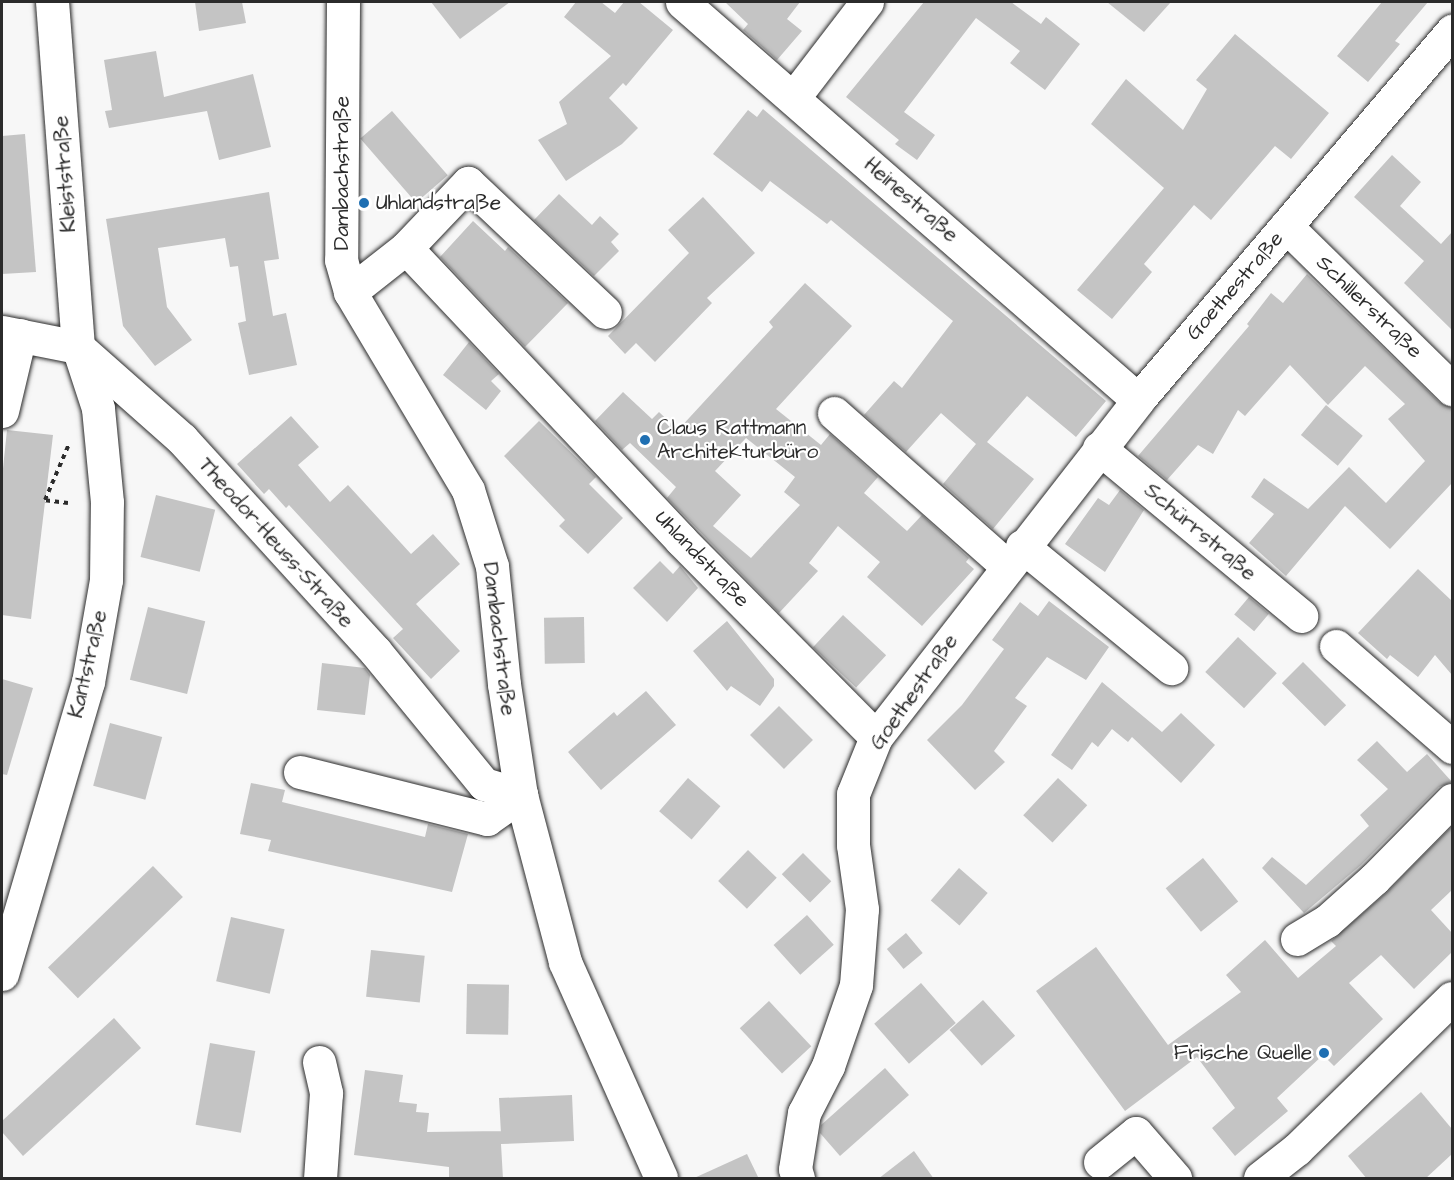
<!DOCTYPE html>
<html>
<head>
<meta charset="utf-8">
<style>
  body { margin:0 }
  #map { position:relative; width:1454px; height:1180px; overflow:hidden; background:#f7f7f7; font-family:"Architects Daughter",sans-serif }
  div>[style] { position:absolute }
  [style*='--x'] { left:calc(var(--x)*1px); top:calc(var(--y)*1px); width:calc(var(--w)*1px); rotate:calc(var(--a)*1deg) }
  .building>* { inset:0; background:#c4c4c4; transform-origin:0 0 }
  .path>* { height:4px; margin-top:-2px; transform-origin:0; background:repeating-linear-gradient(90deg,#2b2b2b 0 4.5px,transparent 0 9px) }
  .roads { filter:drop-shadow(0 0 2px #2b2b2b) drop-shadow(0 0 2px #2b2b2b) }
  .minor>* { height:33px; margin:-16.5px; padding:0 16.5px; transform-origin:16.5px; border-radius:16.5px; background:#fff }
  .dots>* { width:16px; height:16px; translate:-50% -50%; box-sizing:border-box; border:3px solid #fff; border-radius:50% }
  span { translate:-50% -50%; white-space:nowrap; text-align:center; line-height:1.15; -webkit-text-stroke:4.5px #fff; paint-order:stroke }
  .street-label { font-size:21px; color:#2b2b2b }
  .poi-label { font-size:21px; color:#2b2b2b }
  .left { translate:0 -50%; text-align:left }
  .right { translate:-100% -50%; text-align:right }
  .frame { position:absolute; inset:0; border:3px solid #2b2b2b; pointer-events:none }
</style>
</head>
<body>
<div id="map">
  <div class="building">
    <i style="clip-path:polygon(195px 2px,242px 2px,246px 23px,199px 31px)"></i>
    <i style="clip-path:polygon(431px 2px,510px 2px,460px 39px)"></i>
    <i style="clip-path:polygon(576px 2px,601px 2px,615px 13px,624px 2px,639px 2px,673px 30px,626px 86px,623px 83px,609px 98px,638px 128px,622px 144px,566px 181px,538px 140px,567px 124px,559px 102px,611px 56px,564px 17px)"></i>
    <i style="clip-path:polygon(725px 2px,800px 2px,787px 19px,802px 31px,777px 60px,743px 30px,748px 24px)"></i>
    <i style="clip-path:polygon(924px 2px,1011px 2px,1041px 24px,1046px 17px,1080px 44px,1045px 90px,1010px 63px,1020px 51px,976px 18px,904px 112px,935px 135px,917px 160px,895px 144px,899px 140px,846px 97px)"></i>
    <i style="clip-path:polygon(1107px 2px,1171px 2px,1144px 32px)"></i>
    <i style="clip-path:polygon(1382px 2px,1428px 2px,1395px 41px,1400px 44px,1368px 82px,1337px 56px)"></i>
    <i style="clip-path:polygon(1235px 34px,1329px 113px,1291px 159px,1275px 146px,1211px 220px,1194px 205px,1144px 264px,1152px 272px,1112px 319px,1077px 290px,1164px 188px,1091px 124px,1126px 79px,1183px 130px,1207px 89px,1196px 80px)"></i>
    <i style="clip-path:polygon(156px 51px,164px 97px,253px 74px,271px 147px,219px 160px,207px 111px,109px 128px,105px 111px,112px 110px,104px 60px)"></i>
    <i style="clip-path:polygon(763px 109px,1106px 401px,1076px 437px,1027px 396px,987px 442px,1034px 479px,993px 529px,943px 484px,976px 444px,941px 413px,906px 452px,864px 415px,894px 381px,902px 388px,953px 321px,831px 220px,827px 224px,770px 181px,762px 192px,713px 154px,748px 110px,757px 117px)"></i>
    <i style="left:392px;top:111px;width:85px;height:42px;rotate:49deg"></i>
    <i style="clip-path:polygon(25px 134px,36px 272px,2px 274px,2px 136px)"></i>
    <i style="clip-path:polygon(1392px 155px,1421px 182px,1400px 206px,1441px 244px,1452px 232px,1452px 330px,1404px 283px,1424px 261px,1354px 197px)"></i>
    <i style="clip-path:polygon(269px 192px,279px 259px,264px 261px,273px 316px,286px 313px,297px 365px,249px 375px,238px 323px,246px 321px,238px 266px,230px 267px,225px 238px,158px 248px,167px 307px,192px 340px,155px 366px,123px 326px,106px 219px)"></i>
    <i style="clip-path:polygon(559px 194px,592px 225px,600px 216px,619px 234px,611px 242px,619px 251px,594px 276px,534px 220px)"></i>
    <i style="clip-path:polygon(703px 197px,755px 253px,707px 298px,712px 303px,655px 362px,636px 343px,625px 354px,608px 336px,689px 253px,668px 230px)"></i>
    <i style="clip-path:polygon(473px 221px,505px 251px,508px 247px,568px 303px,525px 347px,440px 257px)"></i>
    <i style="clip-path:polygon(1307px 274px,1439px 402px,1452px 407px,1452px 483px,1390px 549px,1345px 506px,1286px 576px,1249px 543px,1274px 514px,1251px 497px,1264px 478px,1308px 509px,1349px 467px,1386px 503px,1425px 461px,1388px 419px,1405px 404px,1365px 366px,1328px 405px,1290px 365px,1245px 416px,1238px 410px,1213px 454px,1198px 445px,1167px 480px,1138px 456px,1249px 326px,1247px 324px,1271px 293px,1283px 303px)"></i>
    <i style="clip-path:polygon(evenodd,805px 283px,852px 326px,776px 409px,821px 445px,830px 434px,878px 477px,864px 493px,907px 531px,922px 515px,969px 558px,966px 562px,974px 569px,922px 626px,867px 577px,880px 562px,838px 526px,809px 563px,818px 571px,779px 613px,667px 498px,676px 487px,630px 443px,622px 450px,595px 421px,623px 392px,652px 419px,659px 412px,678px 430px,773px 327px,769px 322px,805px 283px,746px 438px,795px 477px,784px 492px,800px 505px,751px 558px,713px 526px,741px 495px,715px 471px,746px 438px)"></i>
    <i style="clip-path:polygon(469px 342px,499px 374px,491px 381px,501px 391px,486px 410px,443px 375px)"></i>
    <i style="left:1326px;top:405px;width:48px;height:39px;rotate:40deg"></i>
    <i style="clip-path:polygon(291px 416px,319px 447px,298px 465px,330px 502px,348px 485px,411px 554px,433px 534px,460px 564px,416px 604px,460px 651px,431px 679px,393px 638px,403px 629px,289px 505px,286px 508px,269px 489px,264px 494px,237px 464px)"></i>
    <i style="clip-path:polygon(539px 421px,596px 477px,589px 484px,623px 518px,588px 554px,559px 526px,565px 520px,504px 456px)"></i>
    <i style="clip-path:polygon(7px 430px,53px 435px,31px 619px,2px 615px,2px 478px)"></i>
    <i style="clip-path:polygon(1120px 490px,1144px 510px,1105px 572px,1065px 544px,1098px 498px,1109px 505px)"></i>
    <i style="left:156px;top:495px;width:61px;height:64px;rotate:14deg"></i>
    <i style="clip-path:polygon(660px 561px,673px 574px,680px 566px,698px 588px,667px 622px,633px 588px)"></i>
    <i style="clip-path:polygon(1418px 569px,1452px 601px,1452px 675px,1435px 655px,1418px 677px,1390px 655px,1387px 659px,1358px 633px)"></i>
    <i style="left:1249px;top:597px;width:26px;height:23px;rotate:40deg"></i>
    <i style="clip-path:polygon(1049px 601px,1109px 647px,1086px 680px,1047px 657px,1015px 698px,1027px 706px,994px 751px,1005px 762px,975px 790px,927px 740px,962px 705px,1004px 649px,992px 640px,1020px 602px,1038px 616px)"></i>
    <i style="left:148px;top:607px;width:59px;height:75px;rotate:14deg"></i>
    <i style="left:843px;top:615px;width:59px;height:44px;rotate:43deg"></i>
    <i style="left:584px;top:617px;width:46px;height:40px;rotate:89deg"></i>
    <i style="clip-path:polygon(727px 621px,774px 679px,774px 686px,760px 706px,731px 686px,727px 691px,693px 651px)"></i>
    <i style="left:1238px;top:637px;width:53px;height:48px;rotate:43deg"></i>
    <i style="left:1303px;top:662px;width:61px;height:30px;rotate:45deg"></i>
    <i style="clip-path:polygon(322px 663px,365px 668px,370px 675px,365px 715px,317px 710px)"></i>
    <i style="clip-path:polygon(2px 679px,33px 688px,7px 775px,2px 774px)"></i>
    <i style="clip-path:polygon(1102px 682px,1162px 732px,1181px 713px,1215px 745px,1181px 783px,1132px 737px,1128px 742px,1112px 729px,1098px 747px,1092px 742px,1072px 770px,1051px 755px)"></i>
    <i style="clip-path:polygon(646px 691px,676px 725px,601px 790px,568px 752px,614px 712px,617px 716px)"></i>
    <i style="left:779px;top:706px;width:48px;height:41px;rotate:45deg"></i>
    <i style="left:110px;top:723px;width:54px;height:65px;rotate:15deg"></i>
    <i style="clip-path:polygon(1377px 741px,1407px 772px,1427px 754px,1452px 782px,1439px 787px,1361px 865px,1304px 913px,1262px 868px,1272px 857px,1306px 885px,1369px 826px,1360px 815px,1388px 789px,1357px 760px)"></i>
    <i style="left:688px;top:778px;width:43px;height:44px;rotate:41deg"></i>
    <i style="left:1058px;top:778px;width:40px;height:51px;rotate:43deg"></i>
    <i style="clip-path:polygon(251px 783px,285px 790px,282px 802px,425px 837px,428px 824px,468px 834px,452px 892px,268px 851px,271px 840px,240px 834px)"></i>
    <i style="clip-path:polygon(1452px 826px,1452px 890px,1431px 910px,1452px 933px,1452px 952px,1414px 989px,1381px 955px,1349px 983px,1383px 1019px,1334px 1066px,1323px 1055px,1277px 1098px,1288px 1111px,1235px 1156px,1212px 1128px,1235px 1108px,1197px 1057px,1125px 1111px,1036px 991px,1096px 947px,1168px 1045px,1241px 992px,1226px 975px,1265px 940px,1298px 978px,1336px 946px,1331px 941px,1386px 893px)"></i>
    <i style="left:748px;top:850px;width:40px;height:43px;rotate:44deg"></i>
    <i style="left:803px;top:853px;width:40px;height:30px;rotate:45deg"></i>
    <i style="left:1203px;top:858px;width:56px;height:48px;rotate:51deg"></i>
    <i style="left:153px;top:866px;width:43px;height:146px;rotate:46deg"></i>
    <i style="left:959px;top:868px;width:38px;height:43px;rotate:41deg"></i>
    <i style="left:807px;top:915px;width:40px;height:45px;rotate:48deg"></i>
    <i style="left:231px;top:917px;width:55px;height:66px;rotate:13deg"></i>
    <i style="left:906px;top:933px;width:26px;height:25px;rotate:50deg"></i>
    <i style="left:371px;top:950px;width:54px;height:47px;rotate:6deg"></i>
    <i style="left:921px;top:983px;width:53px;height:62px;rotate:49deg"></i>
    <i style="left:467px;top:984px;width:42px;height:50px;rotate:1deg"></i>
    <i style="left:983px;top:1000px;width:48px;height:45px;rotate:48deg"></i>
    <i style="left:769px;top:1001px;width:62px;height:40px;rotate:47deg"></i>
    <i style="clip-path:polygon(114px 1018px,141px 1048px,23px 1156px,2px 1132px,2px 1121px)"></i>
    <i style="left:210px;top:1043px;width:46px;height:83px;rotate:10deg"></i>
    <i style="clip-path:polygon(885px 1068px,909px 1095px,840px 1156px,820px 1133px,821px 1125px)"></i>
    <i style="clip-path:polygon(365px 1070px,403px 1075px,399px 1102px,417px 1104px,416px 1112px,429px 1113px,427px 1132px,501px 1131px,501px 1134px,499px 1098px,572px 1095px,574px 1141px,501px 1144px,503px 1179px,449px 1179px,449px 1167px,354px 1155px)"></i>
    <i style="clip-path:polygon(1421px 1092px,1452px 1129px,1452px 1154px,1425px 1179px,1367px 1179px,1348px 1156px)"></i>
    <i style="clip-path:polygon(914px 1151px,934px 1179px,878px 1179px)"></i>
    <i style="clip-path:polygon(747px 1154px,759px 1179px,692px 1179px)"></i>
  </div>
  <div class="path">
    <i style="--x:68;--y:503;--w:23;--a:-173"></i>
    <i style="--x:45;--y:500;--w:61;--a:-66.8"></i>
  </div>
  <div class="roads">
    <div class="minor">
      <i style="--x:343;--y:2;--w:258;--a:90.4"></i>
      <i style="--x:341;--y:260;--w:33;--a:74"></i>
      <i style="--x:350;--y:292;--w:230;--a:59.2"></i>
      <i style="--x:468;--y:490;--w:80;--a:72.5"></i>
      <i style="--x:492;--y:566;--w:119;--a:84.2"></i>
      <i style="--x:504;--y:684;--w:112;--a:81.3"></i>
      <i style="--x:521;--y:795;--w:173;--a:75.2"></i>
      <i style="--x:565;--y:962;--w:236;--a:66"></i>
      <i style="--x:682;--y:2;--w:605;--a:41.11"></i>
      <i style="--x:794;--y:97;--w:120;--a:-52.5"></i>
      <i style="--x:1286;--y:226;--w:233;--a:44.5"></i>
      <i style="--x:406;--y:248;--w:401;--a:46.7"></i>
      <i style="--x:681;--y:540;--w:277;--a:45.3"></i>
      <i style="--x:350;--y:292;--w:71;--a:-38.2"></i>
      <i style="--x:406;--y:248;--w:90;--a:-46.4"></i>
      <i style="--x:468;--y:183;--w:188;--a:43.3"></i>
      <i style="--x:2;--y:332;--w:77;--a:11.2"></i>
      <i style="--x:78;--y:347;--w:139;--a:41.5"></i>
      <i style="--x:182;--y:439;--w:287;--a:47.7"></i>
      <i style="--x:375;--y:651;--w:172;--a:50.7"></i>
      <i style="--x:484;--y:784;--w:39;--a:17"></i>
      <i style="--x:2;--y:411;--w:78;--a:-76.7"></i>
      <i style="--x:834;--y:413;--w:231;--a:41.5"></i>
      <i style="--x:1099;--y:448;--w:263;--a:39.7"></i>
      <i style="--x:1022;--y:546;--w:193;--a:39.3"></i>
      <i style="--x:1336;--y:646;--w:154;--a:41"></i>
      <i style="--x:300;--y:772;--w:193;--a:14.1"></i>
      <i style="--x:487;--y:819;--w:42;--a:-35.2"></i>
      <i style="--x:1297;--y:939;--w:35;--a:-31"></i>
      <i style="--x:1327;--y:921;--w:63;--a:-41.8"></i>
      <i style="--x:1374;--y:879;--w:111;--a:-45.4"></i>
      <i style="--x:2;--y:974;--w:304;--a:-73.6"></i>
      <i style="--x:88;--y:682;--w:104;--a:-80"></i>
      <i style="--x:106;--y:580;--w:78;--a:-89.3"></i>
      <i style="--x:107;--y:502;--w:94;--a:-95.5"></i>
      <i style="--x:98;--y:408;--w:64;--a:-108.2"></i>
      <i style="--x:78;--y:347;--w:346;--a:-94.3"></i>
      <i style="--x:319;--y:1062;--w:32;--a:77"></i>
      <i style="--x:326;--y:1093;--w:85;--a:94"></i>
      <i style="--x:1100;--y:1162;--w:46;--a:-38.9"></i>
      <i style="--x:1136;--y:1133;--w:60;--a:49.1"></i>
      <i style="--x:798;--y:1178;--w:9;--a:-108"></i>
      <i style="--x:795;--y:1169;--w:57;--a:-80.9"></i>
      <i style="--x:804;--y:1113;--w:53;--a:-62.9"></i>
      <i style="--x:828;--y:1066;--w:86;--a:-70.9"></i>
      <i style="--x:856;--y:985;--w:76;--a:-85.5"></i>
      <i style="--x:862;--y:909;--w:65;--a:-98"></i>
      <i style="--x:853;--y:845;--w:51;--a:-90"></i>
      <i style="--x:853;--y:794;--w:61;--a:-68"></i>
      <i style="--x:876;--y:737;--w:427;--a:-52.1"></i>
      <i style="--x:1138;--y:400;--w:485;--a:-49.6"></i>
      <i style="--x:1260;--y:1178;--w:47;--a:-38.1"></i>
      <i style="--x:1297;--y:1149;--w:216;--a:-44.3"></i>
    </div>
  </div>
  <div class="dots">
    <i style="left:364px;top:203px;background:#1f6fb2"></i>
    <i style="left:645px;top:440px;background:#1f6fb2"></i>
    <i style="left:1324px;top:1053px;background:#1f6fb2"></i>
  </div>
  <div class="street-label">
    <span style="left:342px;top:173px;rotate:-90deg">Dambachstraße</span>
    <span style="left:65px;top:174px;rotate:-94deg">Kleiststraße</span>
    <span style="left:911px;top:200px;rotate:41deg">Heinestraße</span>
    <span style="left:1235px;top:286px;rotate:-49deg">Goethestraße</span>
    <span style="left:1369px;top:307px;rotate:44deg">Schillerstraße</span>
    <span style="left:1200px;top:532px;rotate:40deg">Schürrstraße</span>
    <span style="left:276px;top:543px;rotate:48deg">Theodor-Heuss-Straße</span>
    <span style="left:702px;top:559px;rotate:46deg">Uhlandstraße</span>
    <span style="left:499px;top:639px;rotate:83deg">Dambachstraße</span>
    <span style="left:88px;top:664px;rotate:-77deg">Kantstraße</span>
    <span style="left:914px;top:692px;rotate:-55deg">Goethestraße</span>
  </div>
  <div class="poi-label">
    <span class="left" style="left:376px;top:203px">Uhlandstraße</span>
    <span class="left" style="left:657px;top:440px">Claus Rattmann<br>Architekturbüro</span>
    <span class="right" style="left:1312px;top:1053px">Frische Quelle</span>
  </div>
  <div class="frame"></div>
</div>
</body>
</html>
